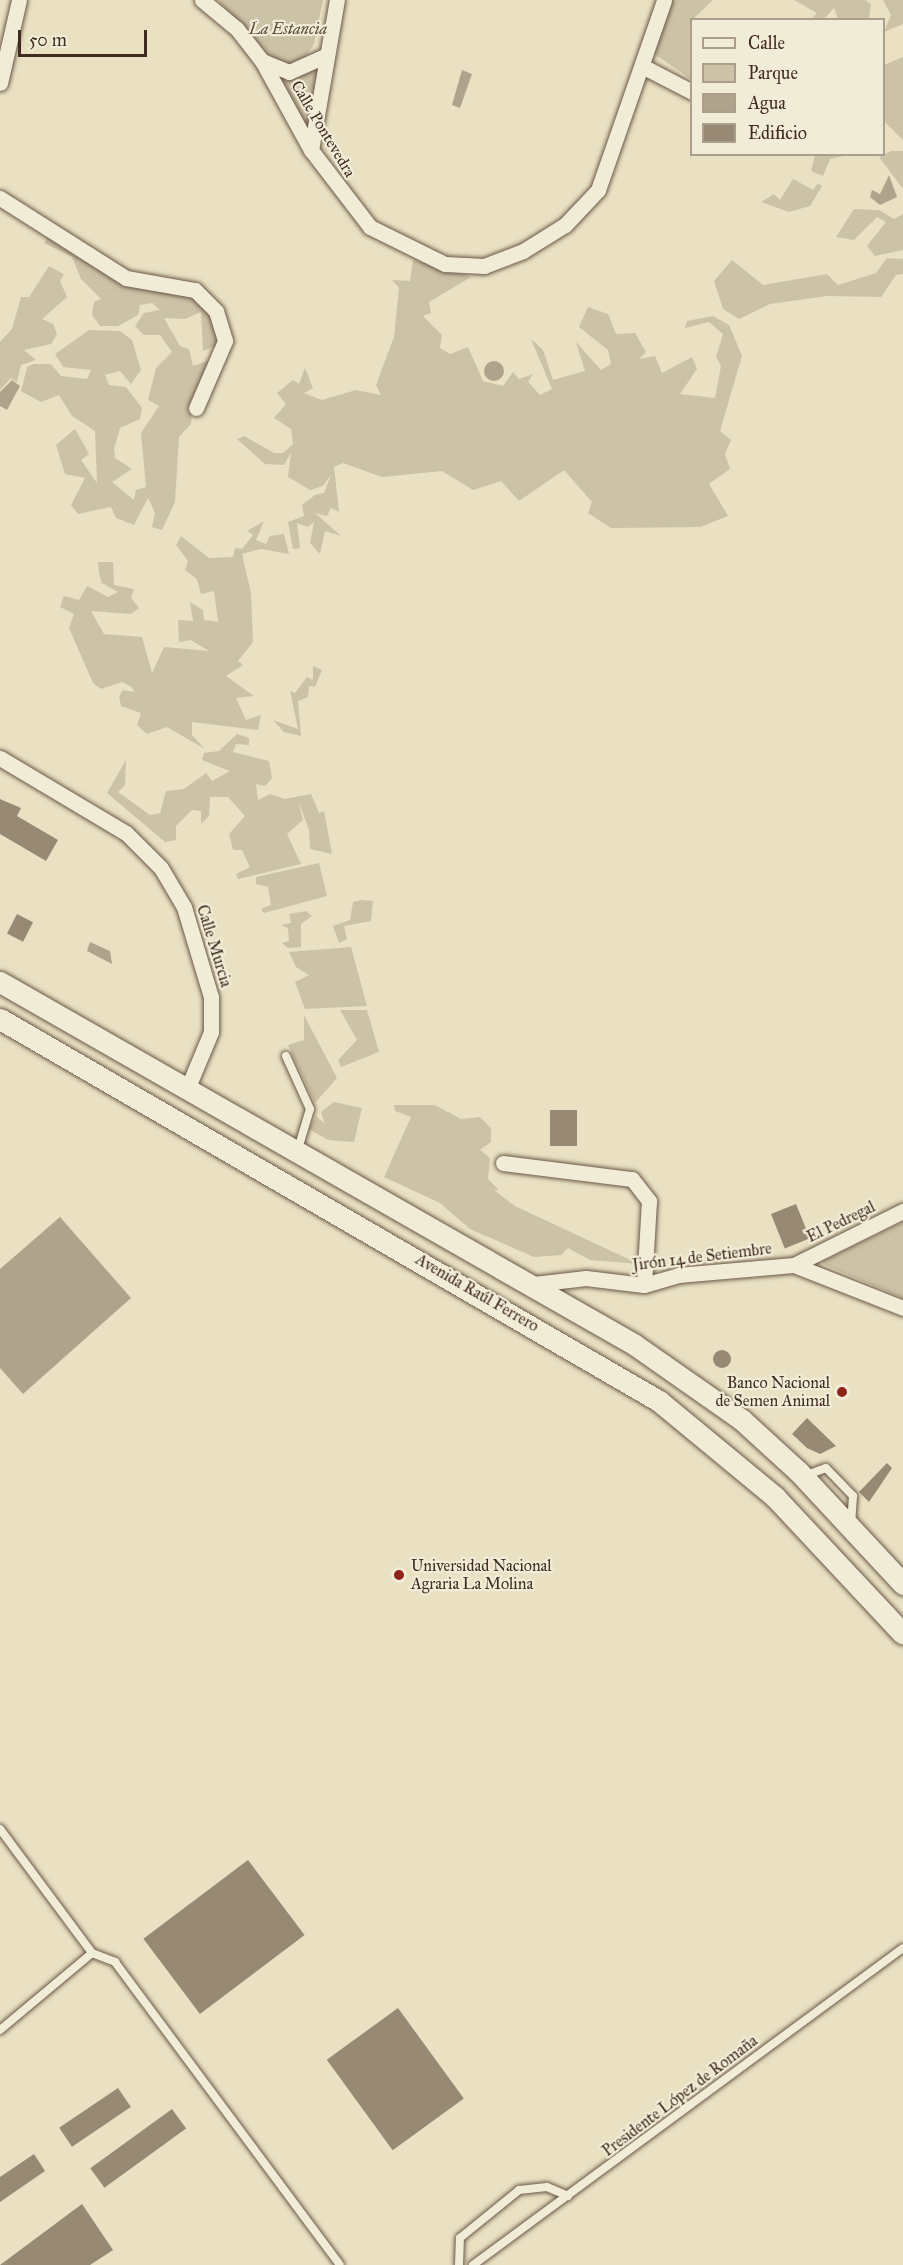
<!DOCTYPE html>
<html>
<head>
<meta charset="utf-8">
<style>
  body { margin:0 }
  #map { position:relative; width:903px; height:2265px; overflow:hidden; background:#e9e1c2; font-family:"IM FELL Great Primer",serif }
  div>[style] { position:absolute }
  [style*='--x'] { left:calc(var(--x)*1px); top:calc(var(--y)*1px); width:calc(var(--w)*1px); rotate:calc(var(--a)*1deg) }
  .green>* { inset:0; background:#ccc2a6 }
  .water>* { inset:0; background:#b0a38b }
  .round { border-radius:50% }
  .building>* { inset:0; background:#988974; transform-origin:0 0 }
  .roads { filter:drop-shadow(0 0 2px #6b5848) drop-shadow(0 0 2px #6b5848) }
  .service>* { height:8px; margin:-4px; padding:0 4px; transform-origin:4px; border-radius:4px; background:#f1ecd7 }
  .minor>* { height:15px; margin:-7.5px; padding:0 7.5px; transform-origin:7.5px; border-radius:7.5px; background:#f1ecd7 }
  .secondary>* { height:21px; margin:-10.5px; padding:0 10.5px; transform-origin:10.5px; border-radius:10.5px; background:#f1ecd7 }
  .dots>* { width:16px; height:16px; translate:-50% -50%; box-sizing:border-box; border:3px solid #f1ecd7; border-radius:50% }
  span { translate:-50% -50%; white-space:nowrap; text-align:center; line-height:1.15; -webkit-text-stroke:4.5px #f1ecd7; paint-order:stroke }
  .park-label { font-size:16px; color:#5d483a; font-style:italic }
  .street-label { font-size:16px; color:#412a1f }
  .poi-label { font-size:16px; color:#412a1f }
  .right { translate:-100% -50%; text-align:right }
  .left { translate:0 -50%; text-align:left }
  .legend { position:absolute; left:690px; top:18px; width:195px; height:138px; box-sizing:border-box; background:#f1ecd7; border:2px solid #ab9e8d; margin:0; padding:8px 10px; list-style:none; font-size:18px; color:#412a1f }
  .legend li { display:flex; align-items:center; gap:12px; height:30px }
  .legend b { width:30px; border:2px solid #ab9e8d }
  .scale { position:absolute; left:18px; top:30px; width:129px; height:27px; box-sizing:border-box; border:3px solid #412a1f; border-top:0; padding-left:8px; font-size:18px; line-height:21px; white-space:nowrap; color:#412a1f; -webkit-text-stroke:4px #f1ecd7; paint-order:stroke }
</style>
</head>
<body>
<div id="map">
  <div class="green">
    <i style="clip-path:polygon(218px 0,323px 0,314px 44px,305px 58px,290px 66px,276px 62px)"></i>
    <i style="clip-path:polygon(672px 0,713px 0,692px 20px,691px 79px,653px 53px)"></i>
    <i style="clip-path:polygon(794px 0,865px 0,871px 4px,869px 19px,838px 19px,834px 8px,824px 19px,812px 19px,817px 13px)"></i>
    <i style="clip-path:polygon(883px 0,903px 0,903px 24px,884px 32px,891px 15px)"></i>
    <i style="clip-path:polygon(903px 57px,903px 140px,884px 121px,884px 65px)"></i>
    <i style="clip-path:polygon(320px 66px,309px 141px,272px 74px,295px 78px)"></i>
    <i style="clip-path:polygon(891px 151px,903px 151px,903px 189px,879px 157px)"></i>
    <i style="clip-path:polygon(815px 155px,815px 154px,848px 155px,830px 159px,823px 176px,811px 171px)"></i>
    <i style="clip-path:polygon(793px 179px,813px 190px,818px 183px,822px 186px,810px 206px,789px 212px,761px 202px,774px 194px,780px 200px)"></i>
    <i style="clip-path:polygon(854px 209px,879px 210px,894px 219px,903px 214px,903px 250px,875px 256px,867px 246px,886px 222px,877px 217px,854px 240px,836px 237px)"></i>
    <i style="clip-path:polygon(51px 233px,126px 282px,193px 295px,210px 313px,218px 336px,215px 346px,203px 351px,201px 312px,185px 319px,164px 318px,180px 346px,189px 349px,193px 366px,213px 359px,192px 404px,191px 424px,179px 437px,175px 502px,162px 530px,152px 527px,155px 513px,148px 498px,134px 525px,116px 518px,111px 507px,78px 514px,71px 505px,85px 478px,65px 474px,56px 445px,75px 429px,89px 454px,81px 460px,97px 483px,95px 431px,72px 416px,59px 395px,41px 402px,21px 391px,27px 367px,33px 364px,51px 364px,61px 376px,87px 379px,91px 370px,63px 367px,55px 354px,89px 330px,120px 331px,132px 340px,141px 370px,131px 384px,120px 371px,105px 375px,109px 385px,126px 387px,142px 408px,140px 419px,120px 428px,114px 449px,115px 458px,132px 469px,112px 482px,134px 500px,136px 490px,146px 487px,141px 433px,159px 406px,148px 400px,156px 368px,172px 352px,160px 335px,144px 335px,135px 326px,144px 313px,160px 310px,152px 303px,140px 305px,138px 315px,118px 326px,100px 326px,92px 315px,94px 302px,101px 299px,81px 279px,72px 257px,44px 243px)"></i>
    <i style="clip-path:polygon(887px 258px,903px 259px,903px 274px,896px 275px,881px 297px,827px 296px,770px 304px,739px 319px,723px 309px,714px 281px,732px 260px,763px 285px,827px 274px,838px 285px,876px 273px)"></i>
    <i style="clip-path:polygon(413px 260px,471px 277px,429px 302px,431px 313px,423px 316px,442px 335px,440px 348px,450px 354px,468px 347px,483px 381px,503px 386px,513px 372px,519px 379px,533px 374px,528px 382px,540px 395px,552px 389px,531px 339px,543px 350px,553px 380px,585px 371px,576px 342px,601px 370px,611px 364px,608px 350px,579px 327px,588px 307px,608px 314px,616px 334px,635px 333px,646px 352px,639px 359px,655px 356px,662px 373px,692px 357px,697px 369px,680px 394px,715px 398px,721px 366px,716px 357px,723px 334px,709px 322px,685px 328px,687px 321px,713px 316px,729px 325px,742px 356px,720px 431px,731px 440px,725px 454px,730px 469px,709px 484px,728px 516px,700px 527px,611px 528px,588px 513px,592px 502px,564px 470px,519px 501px,501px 481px,473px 490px,442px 471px,382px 477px,343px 463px,334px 467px,339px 512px,331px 508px,327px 516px,315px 513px,341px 536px,325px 531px,320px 554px,310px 543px,314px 522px,308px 527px,297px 523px,300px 548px,293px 549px,288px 522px,304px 516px,302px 505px,315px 495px,324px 493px,331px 475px,323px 486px,310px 490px,288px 477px,291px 453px,284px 465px,265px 464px,237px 439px,244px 436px,274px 453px,283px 453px,293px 444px,291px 429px,274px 418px,286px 404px,277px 393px,293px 380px,299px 384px,305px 368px,313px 388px,304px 393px,322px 400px,356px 390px,381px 395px,376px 385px,394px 337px,399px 288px,392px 280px,410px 281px)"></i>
    <i style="clip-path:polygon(49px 266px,64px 274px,60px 281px,67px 297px,42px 319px,53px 324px,57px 334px,51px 344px,24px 350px,36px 360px,21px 365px,17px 382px,11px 378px,0 390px,0 342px,12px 329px,21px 297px,29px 297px)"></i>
    <i style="clip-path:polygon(264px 521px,256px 540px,266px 544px,270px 536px,284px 534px,289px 554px,261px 549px,242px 554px,251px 593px,253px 642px,238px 661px,243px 665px,226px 676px,254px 696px,236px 698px,246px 720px,261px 715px,258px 730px,192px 722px,192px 735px,205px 749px,167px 727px,147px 734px,137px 725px,141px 713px,121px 706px,119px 696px,123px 690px,134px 692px,132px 687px,122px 682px,101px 689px,93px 683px,69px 628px,74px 614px,60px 607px,64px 596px,79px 600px,87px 586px,108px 597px,118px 592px,102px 583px,99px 574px,98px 562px,113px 562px,114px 585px,134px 589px,131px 598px,139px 608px,131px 614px,91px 611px,104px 634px,142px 637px,152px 673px,164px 647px,209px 651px,191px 640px,179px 642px,178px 620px,193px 621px,190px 602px,203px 610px,204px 620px,218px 622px,214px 591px,201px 594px,197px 579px,185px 570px,188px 561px,176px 545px,181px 536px,209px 558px,233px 557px,235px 548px,242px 549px,253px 535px,247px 531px)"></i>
    <i style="clip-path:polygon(313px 666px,322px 670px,315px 687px,309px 686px,308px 697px,298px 701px,301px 736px,284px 732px,273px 720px,298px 729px,290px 691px,295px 693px,307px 677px,313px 680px)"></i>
    <i style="clip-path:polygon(237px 734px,249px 738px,249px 745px,236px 744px,233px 752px,269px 761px,272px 778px,265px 786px,256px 784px,258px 800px,270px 794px,285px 799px,311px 794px,319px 813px,324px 811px,332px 854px,310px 849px,309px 830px,298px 800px,303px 820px,287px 834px,301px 864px,238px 879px,236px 874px,250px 867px,242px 850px,233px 850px,229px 834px,245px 816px,228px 797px,210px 797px,209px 816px,201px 824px,201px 811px,192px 810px,176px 826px,176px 840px,165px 842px,107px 793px,126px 760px,125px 785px,118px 792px,150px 815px,160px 813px,166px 791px,184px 789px,206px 773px,212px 781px,230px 771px,202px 760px,204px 753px,219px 751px)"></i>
    <i style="clip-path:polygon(319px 863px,327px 896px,264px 913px,261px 909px,271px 905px,268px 887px,256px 884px,256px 877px)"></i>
    <i style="clip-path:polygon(361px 900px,373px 901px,371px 921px,344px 926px,347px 939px,339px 943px,333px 926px,350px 920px,353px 902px)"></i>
    <i style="clip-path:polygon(306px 911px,312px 916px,301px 924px,301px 947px,288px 948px,282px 943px,289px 941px,288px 928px,281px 925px,291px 923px,289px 914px)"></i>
    <i style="clip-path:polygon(351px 947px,367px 1006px,305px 1009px,295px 982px,309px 975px,296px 967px,289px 952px)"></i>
    <i style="clip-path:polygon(340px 1010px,367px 1010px,379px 1052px,341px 1067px,338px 1060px,357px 1040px)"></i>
    <i style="clip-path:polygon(304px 1015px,337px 1078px,315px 1103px,288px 1045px,304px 1040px)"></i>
    <i style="clip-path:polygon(334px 1102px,362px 1108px,354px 1142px,328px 1140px,309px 1129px,316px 1116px,325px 1124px,321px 1112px)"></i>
    <i style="clip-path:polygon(394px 1105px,435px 1105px,461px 1119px,480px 1117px,491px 1128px,491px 1142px,480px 1150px,490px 1158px,488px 1179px,499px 1190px,494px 1190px,515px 1206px,639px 1264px,590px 1260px,568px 1248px,561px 1255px,534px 1257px,470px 1229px,440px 1203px,384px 1177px,411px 1117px,395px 1111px)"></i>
    <i style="clip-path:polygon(903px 1222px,903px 1298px,823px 1264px,823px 1261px)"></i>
  </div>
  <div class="water">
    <i style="clip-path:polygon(462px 70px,472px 74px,460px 108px,452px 105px)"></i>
    <i style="clip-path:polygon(889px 175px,897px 197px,880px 205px,870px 197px,872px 190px,880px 194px)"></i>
    <i class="round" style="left:484px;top:361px;width:20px;height:20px"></i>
    <i style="clip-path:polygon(12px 380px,20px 386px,7px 410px,0 406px,0 392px)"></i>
    <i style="clip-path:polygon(90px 942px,110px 951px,112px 964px,87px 951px)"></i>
    <i style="clip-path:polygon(60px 1217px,131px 1298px,23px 1394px,0 1368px,0 1269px)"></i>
  </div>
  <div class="building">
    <i style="clip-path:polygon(0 799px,21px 808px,17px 816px,58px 840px,46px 861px,0 834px)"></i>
    <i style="left:17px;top:914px;width:18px;height:22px;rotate:27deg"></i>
    <i style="left:550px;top:1110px;width:27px;height:36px"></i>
    <i style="left:796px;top:1204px;width:37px;height:27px;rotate:68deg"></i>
    <i class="round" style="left:713px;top:1350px;width:18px;height:18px"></i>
    <i style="clip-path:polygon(807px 1418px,836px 1446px,820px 1454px,807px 1448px,792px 1434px)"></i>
    <i style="clip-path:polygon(887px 1463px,892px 1468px,869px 1502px,859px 1492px)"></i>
    <i style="left:248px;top:1860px;width:94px;height:131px;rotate:53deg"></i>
    <i style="left:398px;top:2008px;width:112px;height:88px;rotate:54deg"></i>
    <i style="left:118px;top:2088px;width:23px;height:71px;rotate:56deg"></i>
    <i style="left:172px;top:2109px;width:24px;height:101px;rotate:54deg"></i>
    <i style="clip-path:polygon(34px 2154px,45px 2171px,0 2202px,0 2177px)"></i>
    <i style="clip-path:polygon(82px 2204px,113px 2250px,90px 2265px,0 2265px)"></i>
  </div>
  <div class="roads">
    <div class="service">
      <i style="--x:286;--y:1056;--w:58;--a:65.6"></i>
      <i style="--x:310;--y:1109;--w:42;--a:106.7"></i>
      <i style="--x:804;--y:1476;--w:23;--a:-20"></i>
      <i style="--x:826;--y:1468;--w:39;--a:46"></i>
      <i style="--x:853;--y:1496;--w:28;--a:94"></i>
      <i style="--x:0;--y:1829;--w:154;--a:53.4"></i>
      <i style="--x:92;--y:1953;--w:25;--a:21"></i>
      <i style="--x:115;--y:1962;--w:377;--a:53.4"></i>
      <i style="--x:0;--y:2030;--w:120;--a:-39.9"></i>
      <i style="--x:459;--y:2265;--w:27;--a:-88"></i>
      <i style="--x:460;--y:2238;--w:76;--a:-39.1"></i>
      <i style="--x:519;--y:2190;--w:28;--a:-6"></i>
      <i style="--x:547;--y:2187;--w:23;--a:23"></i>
      <i style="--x:473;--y:2265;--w:534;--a:-36.4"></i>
    </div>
    <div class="minor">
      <i style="--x:202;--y:0;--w:45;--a:39.6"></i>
      <i style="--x:237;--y:29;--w:41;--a:52"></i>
      <i style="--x:262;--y:61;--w:102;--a:61.2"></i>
      <i style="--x:311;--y:150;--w:97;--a:52.5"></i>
      <i style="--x:370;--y:227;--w:84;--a:26.3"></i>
      <i style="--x:445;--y:264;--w:39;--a:3"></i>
      <i style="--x:484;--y:266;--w:42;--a:-21"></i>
      <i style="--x:523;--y:251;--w:49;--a:-31.8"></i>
      <i style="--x:565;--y:225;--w:48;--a:-46.7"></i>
      <i style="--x:598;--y:190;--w:201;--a:-70.8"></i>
      <i style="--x:262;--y:61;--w:29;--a:22"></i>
      <i style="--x:289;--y:72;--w:39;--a:-24"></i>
      <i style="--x:644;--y:67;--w:54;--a:27.5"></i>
      <i style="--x:0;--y:83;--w:85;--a:-77.1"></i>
      <i style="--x:311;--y:150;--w:152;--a:-80.2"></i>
      <i style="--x:0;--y:198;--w:149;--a:32.4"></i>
      <i style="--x:126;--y:278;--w:70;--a:9.9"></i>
      <i style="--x:195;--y:290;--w:30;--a:45"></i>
      <i style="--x:216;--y:311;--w:31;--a:73"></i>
      <i style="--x:225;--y:341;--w:73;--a:113.4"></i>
      <i style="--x:0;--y:758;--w:147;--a:30.8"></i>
      <i style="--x:126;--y:833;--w:49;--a:45"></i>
      <i style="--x:161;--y:868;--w:45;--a:59.5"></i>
      <i style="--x:184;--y:907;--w:94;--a:73.3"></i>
      <i style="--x:211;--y:997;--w:35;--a:90"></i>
      <i style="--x:211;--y:1032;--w:60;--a:112.7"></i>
      <i style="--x:503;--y:1163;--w:130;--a:7.1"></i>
      <i style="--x:632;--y:1179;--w:28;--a:52"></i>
      <i style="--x:649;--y:1201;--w:84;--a:93.4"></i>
      <i style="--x:794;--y:1265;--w:122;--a:-26.4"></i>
      <i style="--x:534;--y:1284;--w:52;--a:-6.6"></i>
      <i style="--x:586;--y:1278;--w:58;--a:6.9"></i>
      <i style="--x:644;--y:1285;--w:35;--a:-16"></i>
      <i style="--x:678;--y:1275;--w:116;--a:-4.9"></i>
      <i style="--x:794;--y:1265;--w:117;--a:21.5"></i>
    </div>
    <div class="secondary">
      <i style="--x:0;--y:982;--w:731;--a:29.75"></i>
      <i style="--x:635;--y:1345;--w:131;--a:35"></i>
      <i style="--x:742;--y:1420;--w:77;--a:42.4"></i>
      <i style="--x:799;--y:1472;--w:153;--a:47.1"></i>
      <i style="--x:0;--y:1019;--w:762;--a:30.1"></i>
      <i style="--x:659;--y:1401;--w:151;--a:39.6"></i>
      <i style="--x:775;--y:1497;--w:187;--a:46.9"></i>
    </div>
  </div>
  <div class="dots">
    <i style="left:842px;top:1392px;background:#8f2418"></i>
    <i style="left:399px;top:1575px;background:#8f2418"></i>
  </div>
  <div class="park-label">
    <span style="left:288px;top:29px">La Estancia</span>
  </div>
  <div class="street-label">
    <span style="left:323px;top:129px;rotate:59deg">Calle Pontevedra</span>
    <span style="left:214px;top:946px;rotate:73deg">Calle Murcia</span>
    <span style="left:841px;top:1222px;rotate:-26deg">El Pedregal</span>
    <span style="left:702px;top:1257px;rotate:-7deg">Jirón 14 de Setiembre</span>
    <span style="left:477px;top:1293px;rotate:30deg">Avenida Raúl Ferrero</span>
    <span style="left:680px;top:2096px;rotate:-37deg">Presidente López de Romaña</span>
  </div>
  <div class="poi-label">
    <span class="right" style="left:830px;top:1392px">Banco Nacional<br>de Semen Animal</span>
    <span class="left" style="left:411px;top:1575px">Universidad Nacional<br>Agraria La Molina</span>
  </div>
  <ul class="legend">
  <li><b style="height:8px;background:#f1ecd7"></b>Calle</li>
  <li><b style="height:16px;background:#ccc2a6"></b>Parque</li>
  <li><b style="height:16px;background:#b0a38b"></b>Agua</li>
  <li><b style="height:16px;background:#988974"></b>Edificio</li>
  </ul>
  <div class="scale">50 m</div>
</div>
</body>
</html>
